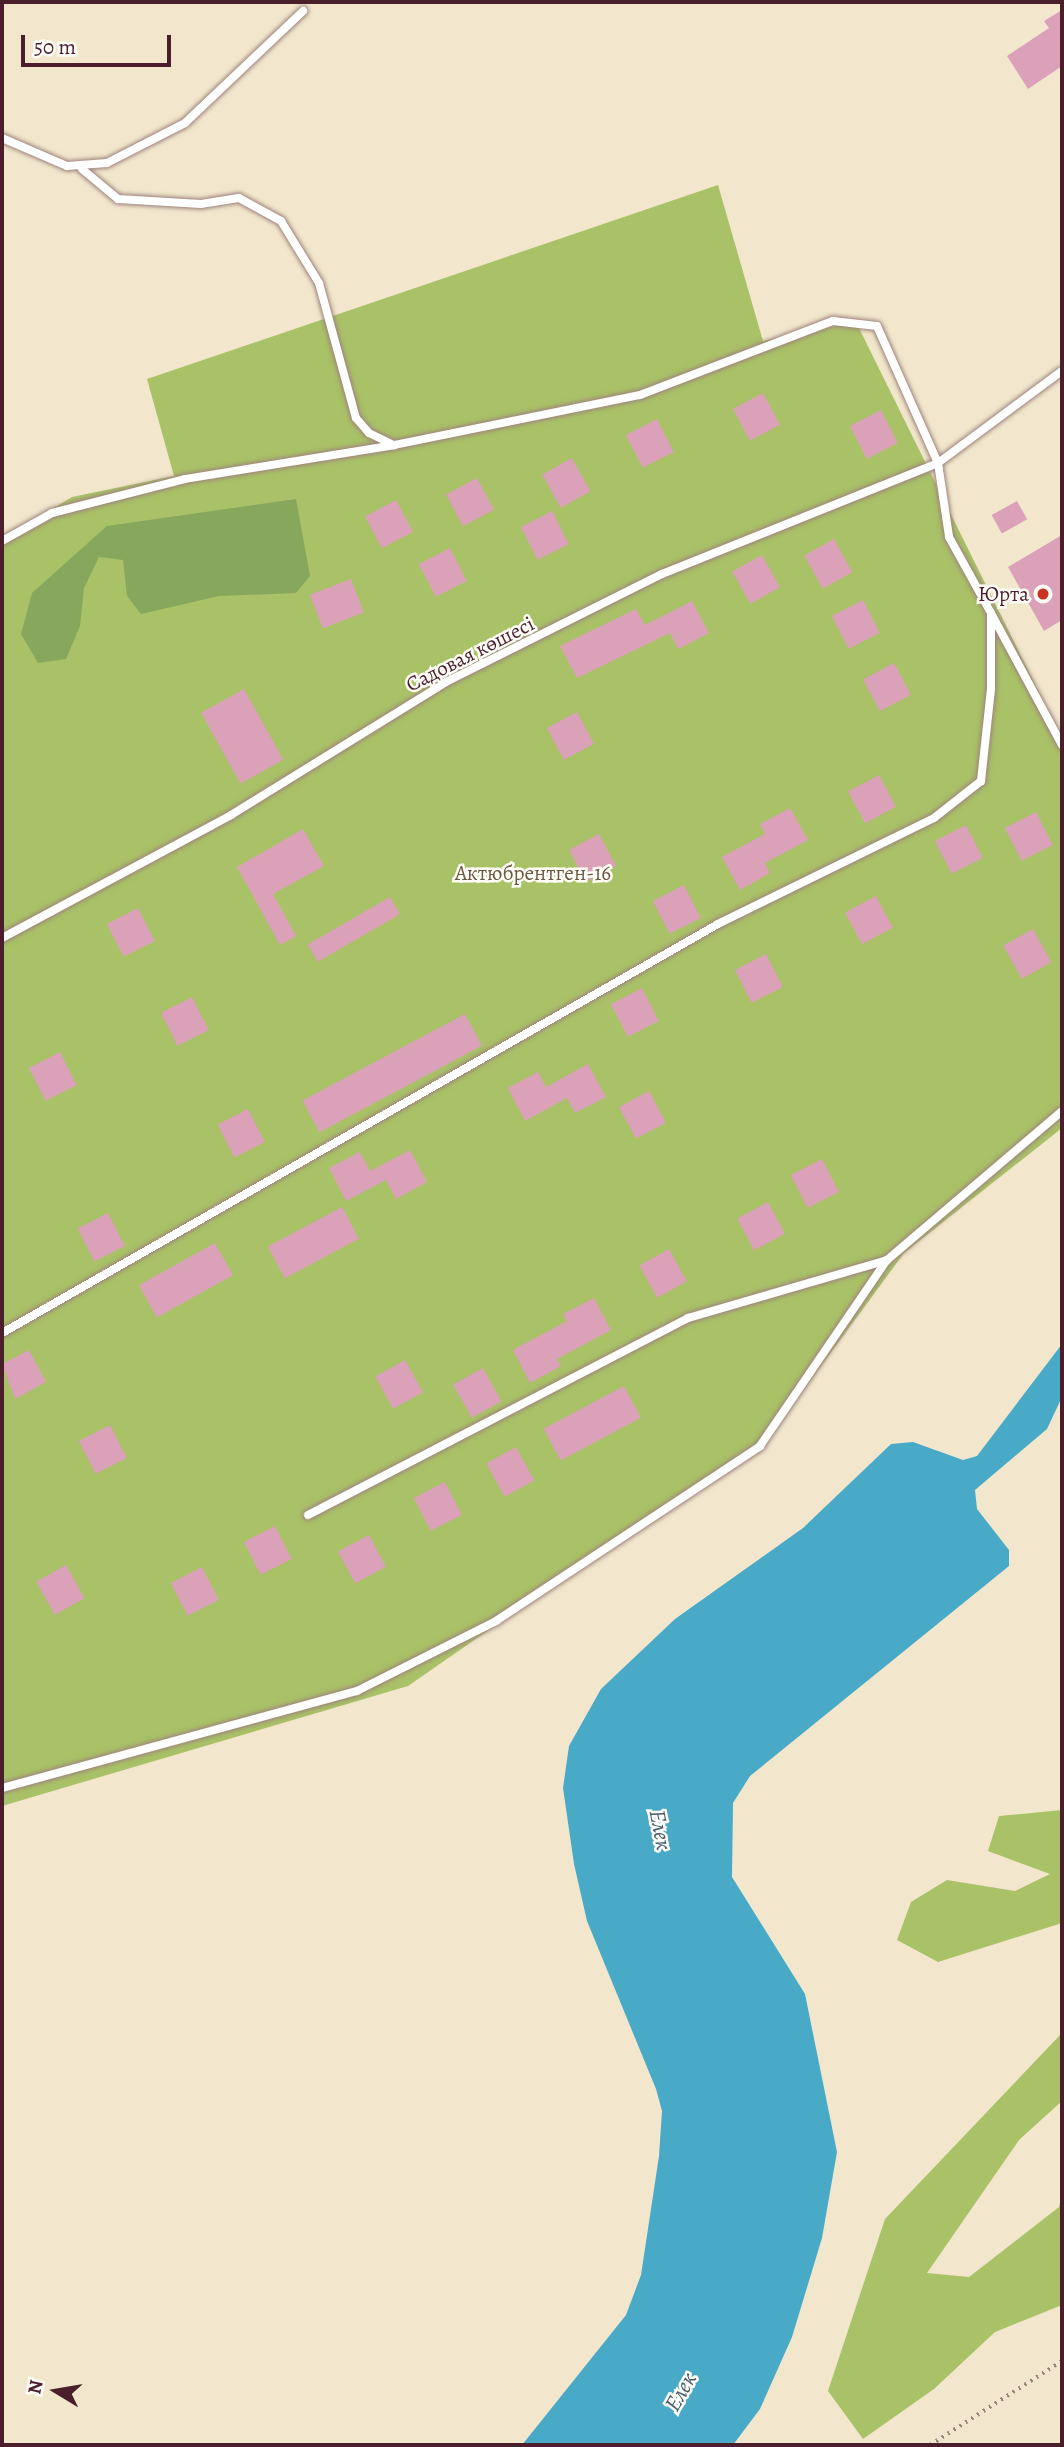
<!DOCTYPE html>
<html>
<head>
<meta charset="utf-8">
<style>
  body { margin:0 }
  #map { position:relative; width:1064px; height:2447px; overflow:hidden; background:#f2e7cd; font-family:Alegreya,serif }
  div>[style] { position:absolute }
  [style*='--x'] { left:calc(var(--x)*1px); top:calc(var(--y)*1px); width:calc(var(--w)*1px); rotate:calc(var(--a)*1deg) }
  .green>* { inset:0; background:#a9c167 }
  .forest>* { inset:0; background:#86a75c }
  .water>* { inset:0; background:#48aac7 }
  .building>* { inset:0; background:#dba1b8; transform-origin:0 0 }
  .path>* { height:3.5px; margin-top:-1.75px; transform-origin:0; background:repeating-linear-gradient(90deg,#9e837c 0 2px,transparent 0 7px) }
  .roads { filter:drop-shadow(0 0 2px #9e837c) drop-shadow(0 0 2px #9e837c) }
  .service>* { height:8px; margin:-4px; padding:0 4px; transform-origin:4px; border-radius:4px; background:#fff }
  .dots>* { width:19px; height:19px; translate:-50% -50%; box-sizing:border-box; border:4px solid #fdfcf7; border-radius:50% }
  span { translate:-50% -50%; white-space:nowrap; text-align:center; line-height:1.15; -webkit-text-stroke:5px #fdfcf7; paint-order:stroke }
  .poi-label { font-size:21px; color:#4a1f2b }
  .right { translate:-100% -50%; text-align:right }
  .street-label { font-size:21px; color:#4a1f2b }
  .park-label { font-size:21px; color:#6b5840 }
  .water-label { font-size:23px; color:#495e71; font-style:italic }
  .frame { position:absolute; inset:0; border:4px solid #4a1f2b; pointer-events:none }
  .north { position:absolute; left:21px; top:2356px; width:70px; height:70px; -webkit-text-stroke:5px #fdfcf7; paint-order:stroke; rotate:281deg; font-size:19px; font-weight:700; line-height:28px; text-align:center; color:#4a1f2b }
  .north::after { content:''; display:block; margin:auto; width:24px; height:32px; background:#4a1f2b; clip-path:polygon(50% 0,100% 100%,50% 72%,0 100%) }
  .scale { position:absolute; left:21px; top:35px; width:150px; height:32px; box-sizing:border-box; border:4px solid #4a1f2b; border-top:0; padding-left:9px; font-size:21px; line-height:24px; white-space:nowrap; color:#4a1f2b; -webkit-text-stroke:5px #fdfcf7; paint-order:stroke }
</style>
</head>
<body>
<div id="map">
  <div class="green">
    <i style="clip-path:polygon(718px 185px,763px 341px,856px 322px,1062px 739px,1062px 1128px,904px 1253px,771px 1434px,408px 1686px,2px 1806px,2px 539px,72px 497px,174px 476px,147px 379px)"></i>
    <i style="clip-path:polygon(1062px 1810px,1062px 1923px,938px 1962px,897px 1940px,911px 1902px,947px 1880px,1015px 1891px,1050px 1874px,988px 1851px,999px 1816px)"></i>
    <i style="clip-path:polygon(1062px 2033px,1062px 2101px,1019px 2140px,927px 2273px,969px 2277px,1059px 2207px,1062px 2193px,1062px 2305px,995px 2332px,934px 2389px,863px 2439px,828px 2391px,885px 2219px)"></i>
  </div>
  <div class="forest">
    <i style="clip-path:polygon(296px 499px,310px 576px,296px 593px,219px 596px,141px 614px,127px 596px,123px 560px,99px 557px,84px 588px,80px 626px,66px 659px,38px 663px,21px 634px,32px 593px,107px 526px)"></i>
  </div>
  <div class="water">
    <i style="clip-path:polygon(1062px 1344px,1062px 1397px,1047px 1429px,975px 1490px,977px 1509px,1009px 1550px,1009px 1566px,750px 1776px,733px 1803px,732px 1877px,805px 1994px,837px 2152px,822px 2238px,792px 2337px,760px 2409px,733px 2445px,522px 2445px,626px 2315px,641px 2275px,659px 2156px,662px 2111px,656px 2089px,587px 1921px,574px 1864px,563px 1788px,569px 1746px,601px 1689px,675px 1619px,803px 1528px,891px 1444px,913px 1442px,963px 1460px,977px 1456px)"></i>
  </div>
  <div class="building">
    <i style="clip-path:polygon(1062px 10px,1062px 66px,1028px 89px,1007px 56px,1049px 28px,1044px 21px)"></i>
    <i style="left:763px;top:393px;width:36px;height:34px;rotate:62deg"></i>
    <i style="left:881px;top:410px;width:37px;height:35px;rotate:63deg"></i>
    <i style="left:657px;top:419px;width:37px;height:35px;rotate:63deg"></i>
    <i style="left:572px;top:458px;width:38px;height:34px;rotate:61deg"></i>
    <i style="left:477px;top:478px;width:36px;height:35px;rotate:62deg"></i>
    <i style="left:396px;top:500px;width:36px;height:35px;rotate:62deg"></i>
    <i style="left:1017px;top:501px;width:21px;height:29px;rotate:61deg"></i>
    <i style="left:552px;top:511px;width:37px;height:35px;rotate:63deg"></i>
    <i style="clip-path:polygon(1062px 535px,1062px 620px,1044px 631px,1008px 567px)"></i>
    <i style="left:834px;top:539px;width:38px;height:34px;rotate:61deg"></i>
    <i style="left:450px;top:548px;width:37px;height:35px;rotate:63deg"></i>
    <i style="left:762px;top:555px;width:37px;height:34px;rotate:61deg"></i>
    <i style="left:351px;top:579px;width:36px;height:44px;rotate:69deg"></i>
    <i style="left:863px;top:600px;width:37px;height:35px;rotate:63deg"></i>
    <i style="clip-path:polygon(692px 601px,709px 633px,678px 649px,670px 633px,577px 678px,560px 646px,636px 609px,645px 625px)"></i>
    <i style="left:894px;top:663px;width:36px;height:35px;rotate:62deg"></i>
    <i style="left:244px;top:689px;width:81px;height:49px;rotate:61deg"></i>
    <i style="left:577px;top:712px;width:36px;height:34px;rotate:62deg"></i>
    <i style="left:879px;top:775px;width:36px;height:35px;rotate:62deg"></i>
    <i style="clip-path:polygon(790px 808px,808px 840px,765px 863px,770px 873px,740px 890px,722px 857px,765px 834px,760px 824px)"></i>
    <i style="left:1036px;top:812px;width:37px;height:35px;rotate:63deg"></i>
    <i style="left:966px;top:825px;width:37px;height:35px;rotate:63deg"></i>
    <i style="clip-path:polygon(303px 829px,324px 866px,273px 894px,296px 936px,280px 945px,237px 867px)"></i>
    <i style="left:599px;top:834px;width:36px;height:34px;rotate:62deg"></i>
    <i style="left:684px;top:885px;width:37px;height:35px;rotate:63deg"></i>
    <i style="left:876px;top:896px;width:36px;height:35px;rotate:62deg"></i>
    <i style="left:390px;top:897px;width:20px;height:95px;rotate:60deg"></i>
    <i style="left:138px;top:908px;width:37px;height:35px;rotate:63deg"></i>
    <i style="left:1033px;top:929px;width:38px;height:34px;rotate:61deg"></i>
    <i style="left:766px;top:954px;width:37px;height:35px;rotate:63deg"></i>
    <i style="left:642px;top:988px;width:37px;height:35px;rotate:63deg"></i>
    <i style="left:192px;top:997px;width:37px;height:35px;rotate:63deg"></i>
    <i style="left:465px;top:1014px;width:36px;height:184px;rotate:62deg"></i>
    <i style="left:60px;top:1052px;width:37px;height:35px;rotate:63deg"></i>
    <i style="clip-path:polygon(588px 1064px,606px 1097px,575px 1113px,567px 1098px,525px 1121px,508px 1088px,538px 1072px,546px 1087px)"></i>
    <i style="left:649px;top:1091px;width:36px;height:34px;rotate:62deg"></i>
    <i style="left:248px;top:1109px;width:37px;height:34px;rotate:63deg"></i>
    <i style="clip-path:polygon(410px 1150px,427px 1182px,396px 1199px,386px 1180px,346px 1201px,329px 1168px,360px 1152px,370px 1171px)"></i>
    <i style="left:822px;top:1159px;width:37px;height:35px;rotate:63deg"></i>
    <i style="left:768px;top:1202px;width:36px;height:35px;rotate:62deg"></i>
    <i style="left:342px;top:1207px;width:36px;height:84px;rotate:62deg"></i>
    <i style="left:108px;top:1213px;width:37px;height:34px;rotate:63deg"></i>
    <i style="left:215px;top:1243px;width:37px;height:87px;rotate:61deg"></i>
    <i style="left:669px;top:1249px;width:37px;height:34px;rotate:61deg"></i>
    <i style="clip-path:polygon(594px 1298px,611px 1330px,557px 1359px,561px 1366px,530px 1383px,513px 1350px,567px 1321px,563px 1314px)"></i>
    <i style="clip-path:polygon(29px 1350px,46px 1382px,15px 1399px,2px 1364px)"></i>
    <i style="left:405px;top:1360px;width:37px;height:34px;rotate:61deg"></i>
    <i style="left:483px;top:1368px;width:38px;height:34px;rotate:61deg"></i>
    <i style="left:624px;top:1386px;width:36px;height:91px;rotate:62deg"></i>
    <i style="left:110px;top:1425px;width:37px;height:35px;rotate:63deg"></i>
    <i style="left:516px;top:1447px;width:38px;height:34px;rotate:61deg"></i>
    <i style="left:445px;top:1482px;width:37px;height:35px;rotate:63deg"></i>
    <i style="left:275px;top:1526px;width:37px;height:35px;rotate:63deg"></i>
    <i style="left:369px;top:1535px;width:36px;height:35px;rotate:62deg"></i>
    <i style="left:66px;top:1565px;width:38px;height:34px;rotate:61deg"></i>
    <i style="left:202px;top:1567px;width:37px;height:35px;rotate:63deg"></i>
  </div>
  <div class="path">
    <i style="--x:930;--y:2445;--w:156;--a:-32.5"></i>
  </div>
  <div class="roads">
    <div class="service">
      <i style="--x:2;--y:138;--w:71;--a:23.3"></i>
      <i style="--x:67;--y:166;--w:40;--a:-4.3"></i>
      <i style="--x:107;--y:163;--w:88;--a:-27.1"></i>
      <i style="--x:185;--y:123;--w:163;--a:-43.5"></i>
      <i style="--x:82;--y:169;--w:47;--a:39.8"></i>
      <i style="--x:118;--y:199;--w:83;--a:3.4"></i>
      <i style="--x:201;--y:204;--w:38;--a:-9"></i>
      <i style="--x:239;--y:198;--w:48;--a:28.7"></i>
      <i style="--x:281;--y:221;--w:73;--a:58.5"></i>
      <i style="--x:319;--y:283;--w:140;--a:74.7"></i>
      <i style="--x:356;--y:418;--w:20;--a:49"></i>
      <i style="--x:369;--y:433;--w:28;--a:26"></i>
      <i style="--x:2;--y:541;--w:57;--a:-29.2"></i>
      <i style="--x:52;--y:513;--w:137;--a:-14.3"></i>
      <i style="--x:185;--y:479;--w:212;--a:-9.2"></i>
      <i style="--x:394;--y:445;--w:251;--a:-11.5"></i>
      <i style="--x:640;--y:395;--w:207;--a:-21"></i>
      <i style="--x:833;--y:321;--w:44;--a:6.5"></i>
      <i style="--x:877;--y:326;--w:150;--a:66"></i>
      <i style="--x:938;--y:463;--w:75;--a:81.5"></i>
      <i style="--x:949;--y:537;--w:87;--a:61.1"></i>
      <i style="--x:991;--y:613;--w:76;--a:90"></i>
      <i style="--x:991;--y:689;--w:93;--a:96.2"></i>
      <i style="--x:981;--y:781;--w:60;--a:141.8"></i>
      <i style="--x:934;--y:818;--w:241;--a:153.9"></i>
      <i style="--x:718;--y:924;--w:825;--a:150.26"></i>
      <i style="--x:992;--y:615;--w:148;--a:61.7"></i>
      <i style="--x:2;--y:938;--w:260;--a:-28.2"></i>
      <i style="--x:231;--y:815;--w:253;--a:-31.7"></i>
      <i style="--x:446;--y:682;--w:241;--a:-26.6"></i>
      <i style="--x:662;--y:574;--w:297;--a:-21.9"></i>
      <i style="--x:938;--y:463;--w:154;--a:-36.6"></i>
      <i style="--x:308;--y:1515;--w:428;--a:-27.4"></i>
      <i style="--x:688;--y:1318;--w:207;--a:-16.2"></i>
      <i style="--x:887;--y:1260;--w:230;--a:-40.4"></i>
      <i style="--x:2;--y:1788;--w:368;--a:-15.3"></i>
      <i style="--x:357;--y:1691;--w:156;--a:-26.7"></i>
      <i style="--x:496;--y:1621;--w:317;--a:-33.5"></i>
      <i style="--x:760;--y:1446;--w:225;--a:-55.7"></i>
    </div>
  </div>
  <div class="dots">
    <i style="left:1043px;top:594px;background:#c8321e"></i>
  </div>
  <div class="poi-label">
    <span class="right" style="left:1029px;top:594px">Юрта</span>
  </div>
  <div class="street-label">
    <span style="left:470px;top:654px;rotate:-27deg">Садовая көшесі</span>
  </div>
  <div class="park-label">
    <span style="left:533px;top:873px">Актюбрентген-16</span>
  </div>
  <div class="water-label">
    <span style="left:660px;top:1830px;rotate:79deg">Елек</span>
    <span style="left:681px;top:2392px;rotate:-60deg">Елек</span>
  </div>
  <div class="frame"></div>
  <div class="north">N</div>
  <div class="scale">50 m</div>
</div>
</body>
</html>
